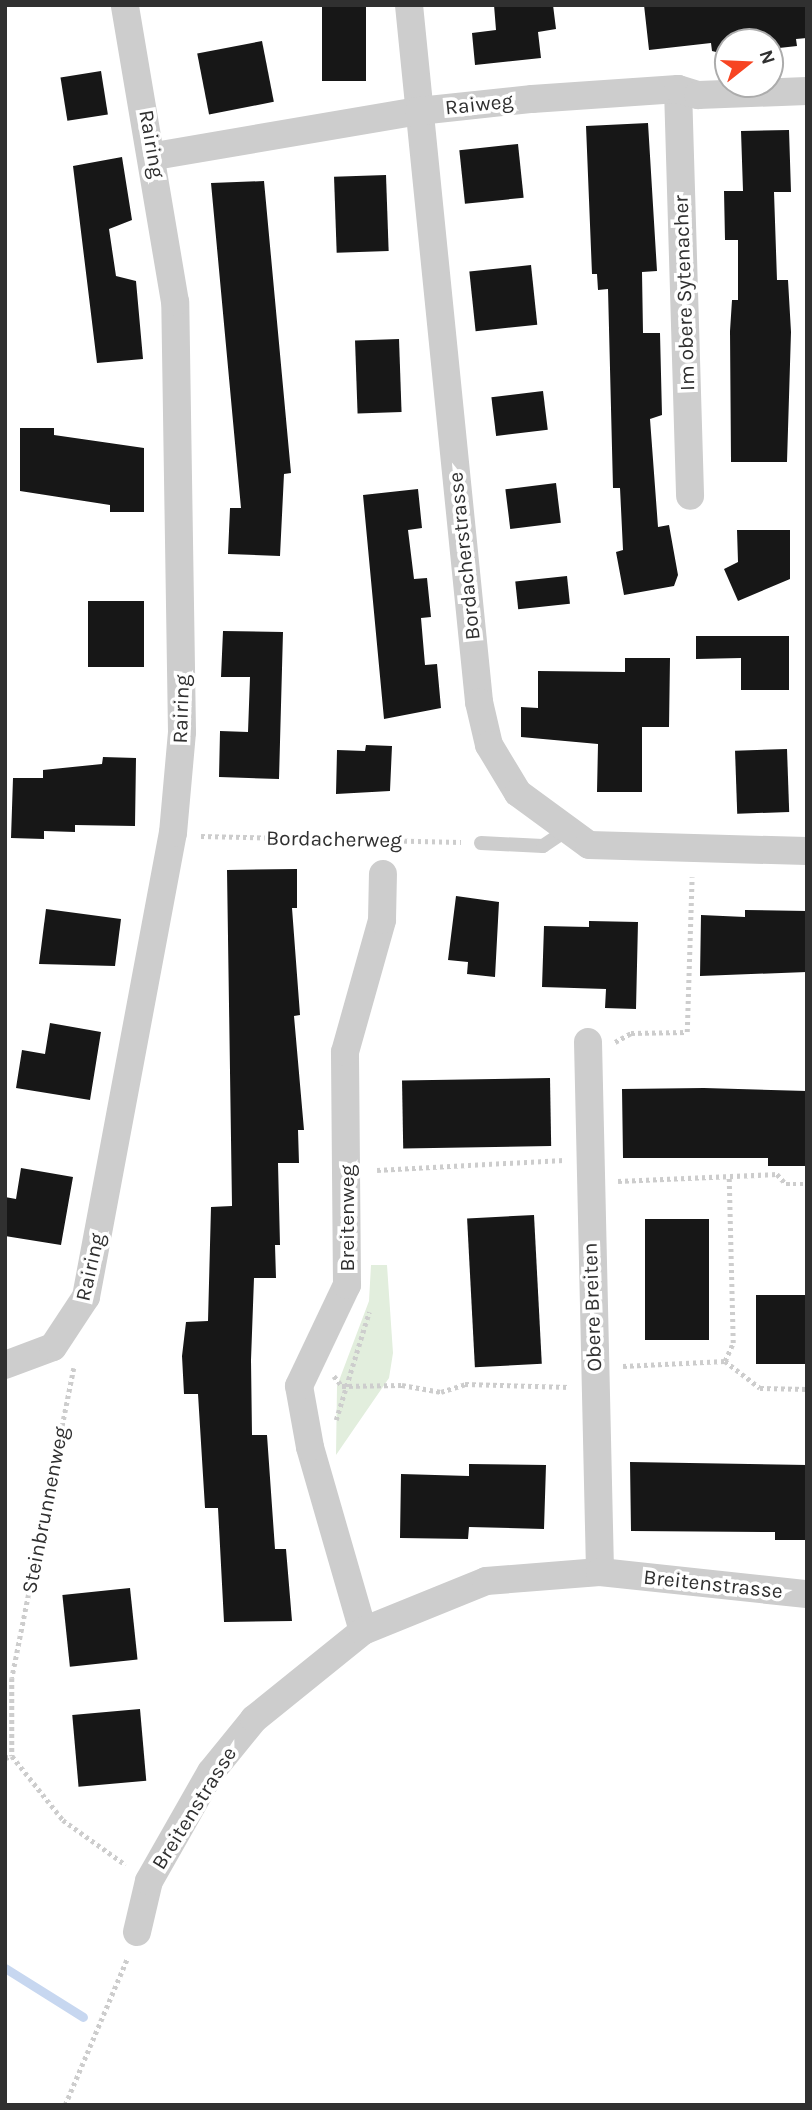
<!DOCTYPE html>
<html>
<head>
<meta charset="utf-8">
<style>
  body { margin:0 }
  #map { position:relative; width:812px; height:2110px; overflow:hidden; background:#fff; font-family:Karla,sans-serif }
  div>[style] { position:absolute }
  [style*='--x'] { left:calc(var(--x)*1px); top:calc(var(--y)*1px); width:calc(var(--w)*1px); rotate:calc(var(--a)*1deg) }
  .green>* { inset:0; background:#e2eedd }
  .stream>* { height:9px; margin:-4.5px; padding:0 4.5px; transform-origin:4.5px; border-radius:4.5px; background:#c7d7f0 }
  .building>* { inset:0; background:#171717; transform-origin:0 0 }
  .path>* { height:4.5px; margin-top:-2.25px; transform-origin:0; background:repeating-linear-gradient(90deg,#cdcdcd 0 3.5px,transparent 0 7px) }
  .lane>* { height:14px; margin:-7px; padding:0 7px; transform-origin:7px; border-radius:7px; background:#cdcdcd }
  .street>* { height:28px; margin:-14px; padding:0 14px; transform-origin:14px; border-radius:14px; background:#cdcdcd }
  span { translate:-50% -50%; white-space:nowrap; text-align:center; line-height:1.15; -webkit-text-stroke:7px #fff; paint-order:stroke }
  .street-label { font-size:21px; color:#303030 }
  .frame { position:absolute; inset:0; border:7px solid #303030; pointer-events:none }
  .north { position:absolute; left:714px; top:28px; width:70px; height:70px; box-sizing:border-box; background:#fff; border:2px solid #acacac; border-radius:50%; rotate:72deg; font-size:19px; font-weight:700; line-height:28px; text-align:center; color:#303030 }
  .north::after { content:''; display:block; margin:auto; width:24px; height:32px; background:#f74422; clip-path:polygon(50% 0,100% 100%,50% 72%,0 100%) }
</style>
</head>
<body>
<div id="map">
  <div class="green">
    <i style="clip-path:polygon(371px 1265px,387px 1265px,393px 1353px,389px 1378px,336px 1455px,337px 1386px,369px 1301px)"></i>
  </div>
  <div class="stream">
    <i style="--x:5;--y:1968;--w:92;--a:32.1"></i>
  </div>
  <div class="building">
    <i style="left:322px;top:5px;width:44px;height:76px"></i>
    <i style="clip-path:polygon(494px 5px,553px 5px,556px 29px,538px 32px,541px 58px,475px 65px,472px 33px,496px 30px)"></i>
    <i style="clip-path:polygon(644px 5px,807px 5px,807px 38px,796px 39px,797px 46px,770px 49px,770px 42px,728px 42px,724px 54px,712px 51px,711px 43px,649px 50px)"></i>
    <i style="left:262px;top:41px;width:62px;height:66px;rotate:79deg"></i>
    <i style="left:101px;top:71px;width:44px;height:41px;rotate:81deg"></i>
    <i style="clip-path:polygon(648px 123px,657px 271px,642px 272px,643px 333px,660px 333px,662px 415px,650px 419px,658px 527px,669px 525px,678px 575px,674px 586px,624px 595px,616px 552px,623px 550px,620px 488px,613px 488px,608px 289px,598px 290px,597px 274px,592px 274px,586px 126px)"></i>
    <i style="clip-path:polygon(789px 130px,791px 192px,774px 192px,777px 280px,788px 280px,791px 332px,787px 462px,731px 462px,730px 331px,732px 300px,738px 300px,738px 240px,725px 240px,724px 191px,743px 191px,741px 131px)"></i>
    <i style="left:518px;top:144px;width:54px;height:59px;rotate:84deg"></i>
    <i style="clip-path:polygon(122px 157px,132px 220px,109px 229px,116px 276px,136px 281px,143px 359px,97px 363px,73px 166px)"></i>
    <i style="left:386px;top:175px;width:76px;height:52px;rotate:88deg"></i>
    <i style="clip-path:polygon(264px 181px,291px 473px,284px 474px,280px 556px,228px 554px,230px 508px,241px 508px,211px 183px)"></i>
    <i style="left:531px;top:265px;width:60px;height:62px;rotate:84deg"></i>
    <i style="left:399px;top:339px;width:73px;height:44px;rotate:88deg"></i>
    <i style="left:543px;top:391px;width:39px;height:52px;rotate:83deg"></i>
    <i style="clip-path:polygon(20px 428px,54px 428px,54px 435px,144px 448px,144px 512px,110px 512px,110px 505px,20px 491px)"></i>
    <i style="left:556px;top:483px;width:40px;height:51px;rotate:83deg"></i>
    <i style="clip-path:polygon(418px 489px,422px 528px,408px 530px,414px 579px,427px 578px,431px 617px,421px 618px,425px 665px,437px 664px,441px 708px,384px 719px,363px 495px)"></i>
    <i style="clip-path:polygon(737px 530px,790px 530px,790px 579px,738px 601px,724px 569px,738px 562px)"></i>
    <i style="left:567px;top:576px;width:28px;height:52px;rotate:84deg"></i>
    <i style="left:88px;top:601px;width:56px;height:66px"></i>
    <i style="clip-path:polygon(223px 631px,283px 632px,279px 779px,219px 777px,220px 731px,248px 732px,250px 677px,221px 677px)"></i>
    <i style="clip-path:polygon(696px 636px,789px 636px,789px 690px,741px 690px,741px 658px,696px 659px)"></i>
    <i style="clip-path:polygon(625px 658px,670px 658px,669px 727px,642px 727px,642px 792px,597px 792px,598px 744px,521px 737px,521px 707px,538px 708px,538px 671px,625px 672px)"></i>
    <i style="clip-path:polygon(366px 745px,392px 746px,390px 791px,336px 794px,337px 750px,365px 751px)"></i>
    <i style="left:787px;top:749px;width:63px;height:52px;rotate:88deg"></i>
    <i style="clip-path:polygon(103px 757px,136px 758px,135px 826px,75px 825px,75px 832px,44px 831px,44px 839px,11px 838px,13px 778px,43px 778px,43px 770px,102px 764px)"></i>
    <i style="clip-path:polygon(297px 869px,297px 908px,292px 908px,300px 1015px,294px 1016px,304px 1130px,298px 1130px,299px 1163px,278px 1163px,280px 1245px,275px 1245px,276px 1278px,254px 1278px,251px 1360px,252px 1435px,267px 1435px,275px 1549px,286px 1549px,292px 1621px,224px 1622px,218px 1508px,205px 1508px,198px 1394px,184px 1394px,182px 1356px,186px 1322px,208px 1321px,211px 1207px,232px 1206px,227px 870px)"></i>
    <i style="clip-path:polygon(456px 896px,499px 902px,495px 977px,467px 974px,468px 962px,448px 960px)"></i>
    <i style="clip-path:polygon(46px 909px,121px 919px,115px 966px,39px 964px)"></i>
    <i style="clip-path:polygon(745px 910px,807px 911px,807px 972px,700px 976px,701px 915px,745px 917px)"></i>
    <i style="clip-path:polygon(589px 921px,638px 922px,636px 1009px,605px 1008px,606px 989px,542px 987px,544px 926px,589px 927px)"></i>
    <i style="clip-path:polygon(50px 1023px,101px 1032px,90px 1100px,16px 1088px,22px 1050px,45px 1054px)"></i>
    <i style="left:550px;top:1078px;width:68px;height:148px;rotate:89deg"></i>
    <i style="clip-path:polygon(704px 1088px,807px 1091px,807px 1166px,768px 1166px,768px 1158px,623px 1158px,622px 1089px)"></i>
    <i style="clip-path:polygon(21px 1168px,73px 1177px,61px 1245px,5px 1236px,5px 1197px,16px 1199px)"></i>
    <i style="left:534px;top:1215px;width:149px;height:67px;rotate:87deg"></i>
    <i style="left:709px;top:1219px;width:121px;height:64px;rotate:90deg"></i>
    <i style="left:807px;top:1295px;width:69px;height:51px;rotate:90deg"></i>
    <i style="clip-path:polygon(630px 1462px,807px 1465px,807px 1540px,775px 1540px,775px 1532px,631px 1531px)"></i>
    <i style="clip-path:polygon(469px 1464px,546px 1465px,544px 1529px,469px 1527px,468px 1539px,400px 1538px,401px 1474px,469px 1476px)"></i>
    <i style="left:130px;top:1588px;width:72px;height:68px;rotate:84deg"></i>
    <i style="left:140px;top:1709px;width:72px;height:68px;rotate:85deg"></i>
  </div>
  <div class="path">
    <i style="--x:201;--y:836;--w:260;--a:1.3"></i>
    <i style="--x:615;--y:1042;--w:18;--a:-29"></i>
    <i style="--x:631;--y:1033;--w:56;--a:-1"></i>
    <i style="--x:687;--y:1032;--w:155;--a:-88.2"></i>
    <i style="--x:377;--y:1170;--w:187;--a:-3.1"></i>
    <i style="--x:618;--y:1181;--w:159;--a:-2.5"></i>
    <i style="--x:777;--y:1174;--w:13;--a:48"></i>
    <i style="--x:786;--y:1184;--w:21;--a:0"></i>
    <i style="--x:725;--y:1361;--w:20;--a:-66"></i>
    <i style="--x:733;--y:1343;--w:167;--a:-91.4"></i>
    <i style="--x:623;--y:1366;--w:102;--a:-2.8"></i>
    <i style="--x:725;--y:1361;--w:44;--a:37.6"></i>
    <i style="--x:760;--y:1388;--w:47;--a:1.2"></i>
    <i style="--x:74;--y:1368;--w:316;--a:101.3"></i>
    <i style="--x:12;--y:1678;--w:78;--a:90"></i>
    <i style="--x:12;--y:1756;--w:82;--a:51.4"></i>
    <i style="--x:63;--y:1820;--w:77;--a:35.5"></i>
    <i style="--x:334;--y:1376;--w:13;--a:51"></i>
    <i style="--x:342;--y:1386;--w:60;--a:-1"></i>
    <i style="--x:402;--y:1385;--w:40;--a:10"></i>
    <i style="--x:441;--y:1392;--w:25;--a:-18"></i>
    <i style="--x:465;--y:1384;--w:104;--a:1.7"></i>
    <i style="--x:336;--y:1420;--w:113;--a:-73"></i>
    <i style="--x:5;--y:1758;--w:7;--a:-16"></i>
    <i style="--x:65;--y:2105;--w:159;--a:-67"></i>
  </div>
  <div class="lane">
    <i style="--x:481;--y:843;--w:62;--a:2.8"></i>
    <i style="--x:543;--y:846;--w:25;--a:-34"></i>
  </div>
  <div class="street">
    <i style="--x:409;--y:5;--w:701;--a:84.26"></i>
    <i style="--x:479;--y:702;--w:44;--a:76.9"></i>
    <i style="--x:489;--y:745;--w:56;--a:58.9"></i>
    <i style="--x:518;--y:793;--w:88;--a:36.2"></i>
    <i style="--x:589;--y:845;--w:218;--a:1.6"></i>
    <i style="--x:678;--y:89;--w:407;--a:88.3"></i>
    <i style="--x:155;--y:156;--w:268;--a:-9.7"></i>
    <i style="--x:419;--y:111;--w:114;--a:-6.1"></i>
    <i style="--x:532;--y:99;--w:146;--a:-3.9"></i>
    <i style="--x:678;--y:89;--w:21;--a:17"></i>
    <i style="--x:698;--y:95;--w:109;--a:-2.1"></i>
    <i style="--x:588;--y:1042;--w:530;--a:88.7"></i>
    <i style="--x:5;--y:1365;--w:51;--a:-20.6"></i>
    <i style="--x:53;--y:1347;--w:60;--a:-56.6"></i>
    <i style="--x:86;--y:1297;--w:472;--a:-79.4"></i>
    <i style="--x:173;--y:833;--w:101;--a:-84.9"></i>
    <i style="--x:182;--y:732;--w:430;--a:-90.9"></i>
    <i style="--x:175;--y:302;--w:301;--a:-99.6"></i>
    <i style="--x:363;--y:1631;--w:191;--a:-106.1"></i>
    <i style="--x:310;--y:1447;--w:62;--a:-100.2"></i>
    <i style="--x:299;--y:1386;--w:112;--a:-64.6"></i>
    <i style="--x:347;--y:1285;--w:233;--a:-90.5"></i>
    <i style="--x:345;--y:1052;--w:137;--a:-74.3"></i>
    <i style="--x:382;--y:920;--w:46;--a:-88.8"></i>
    <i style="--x:137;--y:1932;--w:52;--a:-76.8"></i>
    <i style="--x:149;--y:1881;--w:125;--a:-60.4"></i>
    <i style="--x:211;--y:1772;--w:68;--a:-50.9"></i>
    <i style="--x:254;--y:1719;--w:140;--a:-38.9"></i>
    <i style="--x:363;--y:1631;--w:133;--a:-22.1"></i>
    <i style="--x:486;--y:1581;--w:114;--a:-4.5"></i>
    <i style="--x:600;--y:1572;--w:208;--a:6.1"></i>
  </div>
  <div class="street-label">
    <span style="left:479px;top:104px;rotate:-6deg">Raiweg</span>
    <span style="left:152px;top:144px;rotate:80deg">Rairing</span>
    <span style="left:684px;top:293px;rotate:-92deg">Im obere Sytenacher</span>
    <span style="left:464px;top:556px;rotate:-96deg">Bordacherstrasse</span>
    <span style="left:181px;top:709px;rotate:-88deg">Rairing</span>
    <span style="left:334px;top:839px;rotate:1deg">Bordacherweg</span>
    <span style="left:347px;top:1218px;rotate:-90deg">Breitenweg</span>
    <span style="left:90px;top:1267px;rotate:-77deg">Rairing</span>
    <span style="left:592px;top:1307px;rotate:-92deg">Obere Breiten</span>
    <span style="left:45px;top:1510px;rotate:-79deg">Steinbrunnenweg</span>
    <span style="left:713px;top:1584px;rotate:6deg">Breitenstrasse</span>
    <span style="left:194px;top:1808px;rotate:-58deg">Breitenstrasse</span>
  </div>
  <div class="frame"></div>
  <div class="north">N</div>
</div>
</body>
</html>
